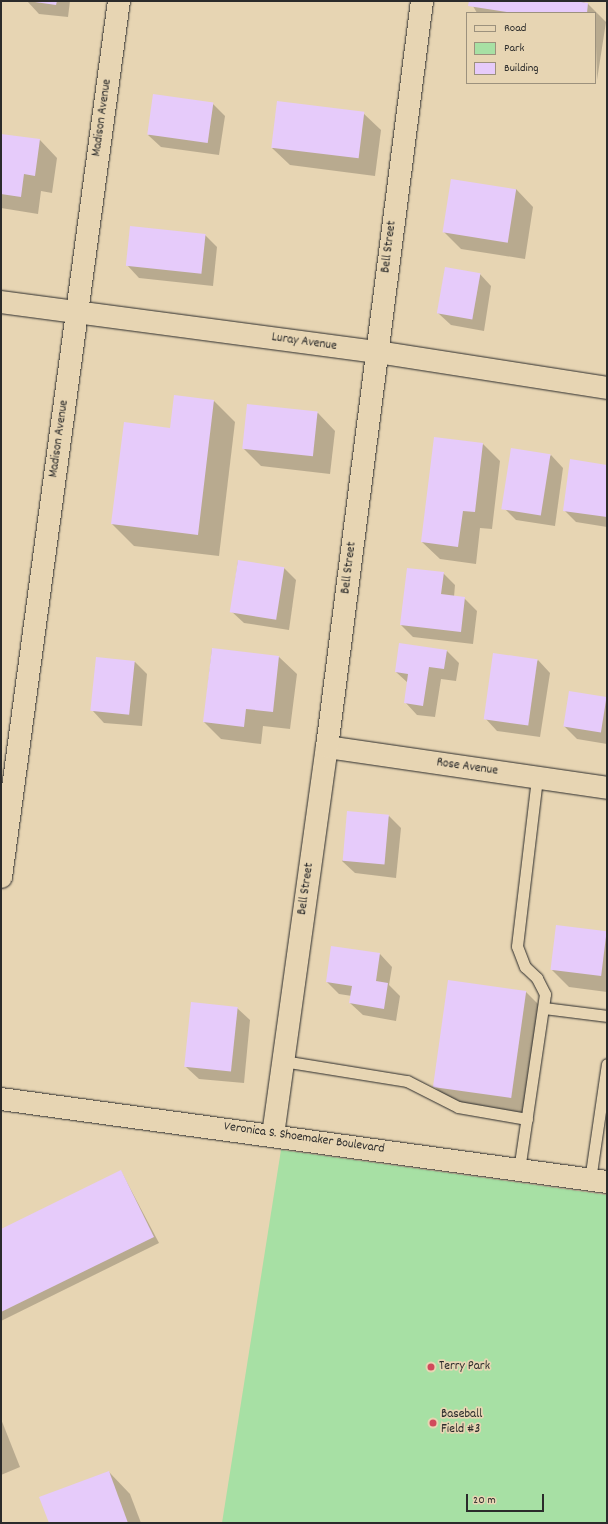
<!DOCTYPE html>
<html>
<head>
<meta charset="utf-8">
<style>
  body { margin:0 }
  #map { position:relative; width:608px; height:1524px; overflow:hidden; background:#e7d5b3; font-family:Dekko,sans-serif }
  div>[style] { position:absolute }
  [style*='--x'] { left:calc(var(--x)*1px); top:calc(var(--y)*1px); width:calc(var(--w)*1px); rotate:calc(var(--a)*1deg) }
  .green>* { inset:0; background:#a7e0a4 }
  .shadow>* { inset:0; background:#0003 }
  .building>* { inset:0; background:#e6cbfa; transform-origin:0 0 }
  .roads { filter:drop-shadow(0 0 1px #2b2b2b) drop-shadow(0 0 1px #2b2b2b) }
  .service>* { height:11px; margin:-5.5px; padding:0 5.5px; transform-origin:5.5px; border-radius:5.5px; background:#e7d5b3 }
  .minor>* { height:22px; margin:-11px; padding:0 11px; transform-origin:11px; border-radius:11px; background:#e7d5b3 }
  .tertiary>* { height:22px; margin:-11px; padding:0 11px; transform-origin:11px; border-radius:11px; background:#e7d5b3 }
  .dots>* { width:11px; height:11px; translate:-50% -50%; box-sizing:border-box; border:2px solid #e7d5b3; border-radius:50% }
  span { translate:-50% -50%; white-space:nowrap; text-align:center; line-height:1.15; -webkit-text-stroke:3.5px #e7d5b3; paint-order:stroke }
  .street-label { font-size:13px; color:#2b2b2b }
  .poi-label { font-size:13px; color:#2b2b2b }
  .left { translate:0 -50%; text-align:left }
  .frame { position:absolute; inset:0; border:2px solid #2b2b2b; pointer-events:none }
  .legend { position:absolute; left:466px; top:12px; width:130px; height:72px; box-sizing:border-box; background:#e7d5b3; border:1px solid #9c917d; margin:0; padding:5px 7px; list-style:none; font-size:12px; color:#2b2b2b }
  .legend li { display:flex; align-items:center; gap:8px; height:20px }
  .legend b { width:20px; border:1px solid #9c917d }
  .scale { position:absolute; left:466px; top:1494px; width:78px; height:18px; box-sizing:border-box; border:2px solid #2b2b2b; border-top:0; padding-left:5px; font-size:12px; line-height:14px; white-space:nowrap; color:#2b2b2b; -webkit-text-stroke:3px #e7d5b3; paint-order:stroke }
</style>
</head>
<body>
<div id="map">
  <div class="green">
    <i style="clip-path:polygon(281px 1150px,607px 1195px,607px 1523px,222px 1523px)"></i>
  </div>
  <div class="shadow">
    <i style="clip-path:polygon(27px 1px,70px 1px,68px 17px,39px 14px)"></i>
    <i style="clip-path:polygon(470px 1px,581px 1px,588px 4px,606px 22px,597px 80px,595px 13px,477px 13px)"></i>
    <i style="clip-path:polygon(212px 103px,225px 116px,219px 155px,161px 147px,148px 135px)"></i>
    <i style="clip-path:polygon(363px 113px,381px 130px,375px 176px,290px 165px,272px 148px)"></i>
    <i style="clip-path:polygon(1px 135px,40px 140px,57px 158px,52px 193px,41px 191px,38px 214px,1px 208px)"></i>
    <i style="clip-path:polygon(516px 189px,533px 207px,525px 259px,461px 249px,444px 232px)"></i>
    <i style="clip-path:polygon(205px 235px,217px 247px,213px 286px,139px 278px,127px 265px)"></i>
    <i style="clip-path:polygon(479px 273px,491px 286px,484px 331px,451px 325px,438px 313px)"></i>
    <i style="clip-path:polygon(214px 401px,235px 422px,219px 556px,134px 546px,112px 524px,171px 429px)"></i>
    <i style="clip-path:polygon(318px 413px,335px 431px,330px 474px,261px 466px,243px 448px)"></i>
    <i style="clip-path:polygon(483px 444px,500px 461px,492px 529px,480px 528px,476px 564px,440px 559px,422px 542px)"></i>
    <i style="clip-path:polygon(551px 455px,563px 468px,555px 526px,516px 520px,504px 508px)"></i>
    <i style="clip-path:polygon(607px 466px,607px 527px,576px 522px,564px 510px)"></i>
    <i style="clip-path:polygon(238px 561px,284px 568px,296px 580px,289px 630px,244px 623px,231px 611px)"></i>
    <i style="clip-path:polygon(443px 573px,455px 585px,454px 597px,464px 598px,477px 611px,473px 644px,413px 637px,401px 625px)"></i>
    <i style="clip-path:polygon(400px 644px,447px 651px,459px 663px,456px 681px,441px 679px,435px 717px,417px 715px,405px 702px,408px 683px,396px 672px)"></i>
    <i style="clip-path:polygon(212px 649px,279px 657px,297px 674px,290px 729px,263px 726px,261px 744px,221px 739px,204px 722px)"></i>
    <i style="clip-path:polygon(97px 658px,135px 662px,147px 674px,142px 726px,104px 723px,92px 710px)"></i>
    <i style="clip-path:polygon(538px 660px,550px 673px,540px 737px,497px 731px,485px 718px)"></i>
    <i style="clip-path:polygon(607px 698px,607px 744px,577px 739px,564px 726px)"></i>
    <i style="clip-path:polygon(389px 816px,401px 828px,396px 878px,355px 873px,342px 861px)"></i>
    <i style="clip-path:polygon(607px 932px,607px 992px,569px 987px,552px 970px)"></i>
    <i style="clip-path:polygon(380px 954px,392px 967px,389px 985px,400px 996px,396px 1021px,363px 1015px,350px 1003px,352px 996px,339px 994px,327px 982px)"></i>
    <i style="clip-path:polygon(526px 992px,543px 1009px,530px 1115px,453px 1104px,435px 1087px)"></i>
    <i style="clip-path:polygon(237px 1008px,250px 1020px,244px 1083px,199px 1079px,186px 1067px)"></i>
    <i style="clip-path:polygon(121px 1171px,159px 1243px,1px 1321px,1px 1230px)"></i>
    <i style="clip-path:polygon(1px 1419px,20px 1467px,1px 1475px)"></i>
    <i style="clip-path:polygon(109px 1472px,130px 1494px,141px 1523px,50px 1523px)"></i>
  </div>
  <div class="building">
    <i style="clip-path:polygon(28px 1px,57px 1px,56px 5px)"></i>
    <i style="clip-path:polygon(469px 1px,574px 1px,588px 3px,587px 13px,514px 13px,468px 6px)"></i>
    <i style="left:153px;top:94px;width:61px;height:41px;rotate:8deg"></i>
    <i style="left:277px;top:101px;width:88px;height:47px;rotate:7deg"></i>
    <i style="clip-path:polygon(1px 134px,40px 139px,35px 176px,24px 174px,21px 197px,1px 194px)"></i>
    <i style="left:451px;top:179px;width:66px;height:54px;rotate:9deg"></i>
    <i style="left:130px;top:226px;width:76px;height:40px;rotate:6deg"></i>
    <i style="left:445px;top:267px;width:36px;height:47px;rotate:10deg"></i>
    <i style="clip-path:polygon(174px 395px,214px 400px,198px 535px,111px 524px,124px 422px,170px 428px)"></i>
    <i style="left:247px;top:404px;width:71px;height:45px;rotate:6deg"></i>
    <i style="clip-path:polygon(434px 437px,483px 443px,475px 512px,463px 511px,458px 547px,421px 542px)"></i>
    <i style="left:511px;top:448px;width:40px;height:62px;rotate:9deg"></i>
    <i style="clip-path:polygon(570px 459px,607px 465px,607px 517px,563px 511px)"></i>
    <i style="left:238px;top:560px;width:47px;height:53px;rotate:9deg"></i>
    <i style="clip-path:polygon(407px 568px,444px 572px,441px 594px,465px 597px,461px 632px,400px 625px)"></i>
    <i style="clip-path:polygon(399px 643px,447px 650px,444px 669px,429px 667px,423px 706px,404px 703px,408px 674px,395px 672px)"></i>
    <i style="clip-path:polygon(212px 648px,279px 656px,273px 712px,246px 709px,244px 727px,203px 722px)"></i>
    <i style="left:493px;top:653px;width:45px;height:67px;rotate:8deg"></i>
    <i style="left:96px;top:657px;width:39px;height:54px;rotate:6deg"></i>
    <i style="left:569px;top:691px;width:38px;height:36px;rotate:9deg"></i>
    <i style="left:347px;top:811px;width:42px;height:50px;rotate:5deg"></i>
    <i style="left:556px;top:925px;width:51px;height:45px;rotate:7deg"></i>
    <i style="clip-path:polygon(331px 946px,380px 953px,376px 981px,388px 983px,384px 1009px,349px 1003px,352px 986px,326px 982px)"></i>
    <i style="left:448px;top:980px;width:79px;height:108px;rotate:8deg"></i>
    <i style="left:191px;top:1002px;width:47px;height:65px;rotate:6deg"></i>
    <i style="clip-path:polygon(121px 1170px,154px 1237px,1px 1312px,1px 1229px)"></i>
    <i style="clip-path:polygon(109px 1471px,128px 1523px,49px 1523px,39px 1497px)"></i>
  </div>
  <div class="roads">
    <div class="service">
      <i style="--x:544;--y:1008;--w:64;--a:7.2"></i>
      <i style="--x:283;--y:1061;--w:126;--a:9.2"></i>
      <i style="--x:407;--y:1081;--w:57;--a:27"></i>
      <i style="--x:458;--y:1107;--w:70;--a:9.9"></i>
      <i style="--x:519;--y:1170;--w:178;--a:-81.6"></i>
      <i style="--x:545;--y:994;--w:18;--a:-117"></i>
      <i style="--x:537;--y:978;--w:16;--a:-137"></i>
      <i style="--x:525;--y:967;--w:22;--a:-111"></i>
      <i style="--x:517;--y:946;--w:169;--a:-83.2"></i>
      <i style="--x:590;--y:1180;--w:117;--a:-81.7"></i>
    </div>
    <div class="minor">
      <i style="--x:1;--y:302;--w:380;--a:7.6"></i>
      <i style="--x:378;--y:352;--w:232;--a:8.9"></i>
      <i style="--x:327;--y:747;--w:283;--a:8.3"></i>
      <i style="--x:1;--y:877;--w:884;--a:-82.33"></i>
      <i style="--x:273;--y:1135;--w:392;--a:-82.1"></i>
      <i style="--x:327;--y:747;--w:752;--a:-82.74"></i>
    </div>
    <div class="tertiary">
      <i style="--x:1;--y:1099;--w:612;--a:7.8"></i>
    </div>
  </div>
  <div class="dots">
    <i style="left:431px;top:1367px;background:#d1495b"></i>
    <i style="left:433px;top:1423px;background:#d1495b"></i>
  </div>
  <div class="street-label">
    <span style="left:103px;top:118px;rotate:-82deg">Madison Avenue</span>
    <span style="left:390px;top:247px;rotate:-83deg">Bell Street</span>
    <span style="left:304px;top:343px;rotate:8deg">Luray Avenue</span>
    <span style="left:60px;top:439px;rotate:-82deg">Madison Avenue</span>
    <span style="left:350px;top:568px;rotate:-83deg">Bell Street</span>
    <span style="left:467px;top:768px;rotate:8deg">Rose Avenue</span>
    <span style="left:307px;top:889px;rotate:-82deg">Bell Street</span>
    <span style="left:304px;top:1139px;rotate:8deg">Veronica S. Shoemaker Boulevard</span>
  </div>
  <div class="poi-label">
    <span class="left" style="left:439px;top:1367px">Terry Park</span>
    <span class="left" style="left:441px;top:1423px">Baseball<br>Field #3</span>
  </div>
  <div class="frame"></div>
  <ul class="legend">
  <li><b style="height:5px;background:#e7d5b3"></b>Road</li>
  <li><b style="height:11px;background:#a7e0a4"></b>Park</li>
  <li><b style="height:11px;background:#e6cbfa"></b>Building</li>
  </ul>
  <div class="scale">20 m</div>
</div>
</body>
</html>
